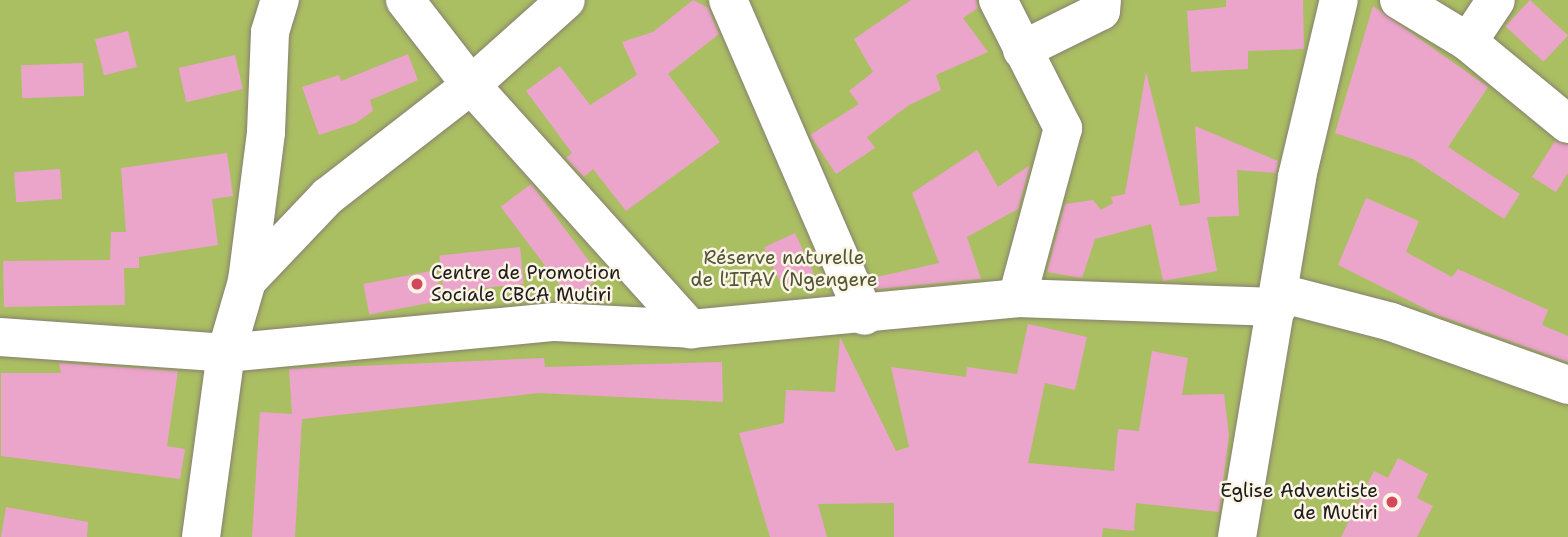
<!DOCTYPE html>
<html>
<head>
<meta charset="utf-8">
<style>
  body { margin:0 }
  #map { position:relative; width:1568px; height:537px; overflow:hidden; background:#f2e2c4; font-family:"Shantell Sans",sans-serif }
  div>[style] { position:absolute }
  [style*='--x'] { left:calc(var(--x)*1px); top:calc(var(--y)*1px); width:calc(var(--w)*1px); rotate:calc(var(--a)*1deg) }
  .green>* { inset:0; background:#aabe62; transform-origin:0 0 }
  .building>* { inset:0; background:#eca5ca; transform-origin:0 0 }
  .roads { filter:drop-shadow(0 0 2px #877f70) drop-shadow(0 0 2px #877f70) }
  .minor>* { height:38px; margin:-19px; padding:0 19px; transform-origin:19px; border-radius:19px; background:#fff }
  .tertiary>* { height:38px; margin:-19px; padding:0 19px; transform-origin:19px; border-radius:19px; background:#fff }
  .dots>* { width:19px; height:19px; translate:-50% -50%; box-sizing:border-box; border:4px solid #fcf5e5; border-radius:50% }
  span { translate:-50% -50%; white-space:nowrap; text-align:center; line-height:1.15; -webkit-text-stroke:5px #fcf5e5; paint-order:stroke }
  .park-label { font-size:19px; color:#4e5534 }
  .poi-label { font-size:19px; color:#1c1c1c }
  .left { translate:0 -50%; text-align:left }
  .right { translate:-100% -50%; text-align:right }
</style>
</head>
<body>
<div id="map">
  <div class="green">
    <i style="left:0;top:0;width:1568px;height:537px"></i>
  </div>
  <div class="building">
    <i style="clip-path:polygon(693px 0,708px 8px,719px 34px,668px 74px,720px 142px,626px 211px,593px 169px,584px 177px,566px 158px,572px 153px,526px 91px,560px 66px,590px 105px,637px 75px,622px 42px,653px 32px)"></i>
    <i style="clip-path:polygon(911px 0,976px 0,978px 8px,963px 18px,988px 52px,936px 75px,941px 90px,909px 105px,867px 137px,875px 148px,836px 174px,810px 135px,859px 104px,849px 91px,873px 72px,854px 39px)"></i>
    <i style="clip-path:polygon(1226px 0,1303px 0,1304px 49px,1248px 51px,1248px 69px,1191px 72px,1187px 11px,1226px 7px)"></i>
    <i style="left:1530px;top:0;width:52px;height:36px;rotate:43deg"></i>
    <i style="clip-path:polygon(1373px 6px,1488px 87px,1448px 147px,1520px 194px,1504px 219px,1413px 159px,1335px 133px)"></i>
    <i style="left:128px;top:31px;width:37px;height:34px;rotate:76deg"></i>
    <i style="clip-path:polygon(408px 54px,418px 80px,370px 100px,373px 111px,356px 123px,319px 135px,302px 87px,339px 75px,341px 81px)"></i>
    <i style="left:235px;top:55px;width:35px;height:58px;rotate:77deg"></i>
    <i style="left:83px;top:63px;width:33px;height:62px;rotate:88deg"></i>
    <i style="clip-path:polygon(1146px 72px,1180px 206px,1200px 203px,1195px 126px,1278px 161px,1276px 173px,1237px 170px,1239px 216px,1207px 217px,1217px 271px,1163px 281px,1151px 224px,1095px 239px,1082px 278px,1047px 272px,1065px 204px,1093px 200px,1101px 210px,1113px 203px,1111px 197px,1125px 194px)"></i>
    <i style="clip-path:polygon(1555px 141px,1568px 145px,1568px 173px,1556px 192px,1532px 177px)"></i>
    <i style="clip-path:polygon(977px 150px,998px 187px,1030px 165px,1018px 209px,967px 237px,981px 279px,877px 289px,872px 278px,939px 263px,912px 193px)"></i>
    <i style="clip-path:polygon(227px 153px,233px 196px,212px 199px,218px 245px,139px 257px,139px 268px,124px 268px,125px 305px,4px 307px,3px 261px,110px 260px,111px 232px,126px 232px,121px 168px)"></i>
    <i style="left:60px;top:169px;width:30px;height:46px;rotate:86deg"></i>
    <i style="left:531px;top:184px;width:116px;height:38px;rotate:53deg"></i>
    <i style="clip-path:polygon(1366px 198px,1419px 221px,1406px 252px,1452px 277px,1458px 269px,1548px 310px,1542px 325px,1568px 336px,1568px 362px,1438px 315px,1338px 265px)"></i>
    <i style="left:795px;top:233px;width:45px;height:34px;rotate:65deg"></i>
    <i style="left:520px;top:247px;width:37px;height:81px;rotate:84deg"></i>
    <i style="left:436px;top:270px;width:31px;height:74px;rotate:79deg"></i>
    <i style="clip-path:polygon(1028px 324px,1087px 337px,1075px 390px,1045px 383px,1028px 463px,1114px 471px,1118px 429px,1139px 431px,1152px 351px,1188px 358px,1182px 395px,1224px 394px,1229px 435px,1219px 512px,1136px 503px,1134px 531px,1103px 528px,1102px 537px,894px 537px,894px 503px,818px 504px,827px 537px,770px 537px,739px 433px,784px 423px,786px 390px,835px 392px,840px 337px,896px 451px,909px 447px,891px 367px,966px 377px,967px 367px,1017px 374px)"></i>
    <i style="clip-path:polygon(544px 358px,545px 367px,722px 362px,723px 402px,539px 393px,302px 419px,295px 537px,252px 537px,260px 412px,292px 414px,289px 369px)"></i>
    <i style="clip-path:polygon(59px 363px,178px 371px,167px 446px,185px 449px,180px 479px,1px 456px,1px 373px,61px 373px)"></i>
    <i style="clip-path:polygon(1398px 458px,1428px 474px,1417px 498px,1433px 506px,1417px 537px,1341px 537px,1374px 471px,1388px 478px)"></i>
    <i style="clip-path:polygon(6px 507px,88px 522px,87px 537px,1px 537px)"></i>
  </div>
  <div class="roads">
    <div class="minor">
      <i style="--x:405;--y:0;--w:108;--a:52.2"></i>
      <i style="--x:471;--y:85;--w:329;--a:48"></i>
      <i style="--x:728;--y:0;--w:344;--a:66.6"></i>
      <i style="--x:998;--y:0;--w:144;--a:63.1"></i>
      <i style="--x:1063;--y:128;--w:176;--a:105.1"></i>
      <i style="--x:1399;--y:0;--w:81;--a:31.3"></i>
      <i style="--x:1468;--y:42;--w:129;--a:39.4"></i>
      <i style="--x:1468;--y:42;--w:50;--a:-56.3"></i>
      <i style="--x:1022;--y:50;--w:88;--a:-26.3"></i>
      <i style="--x:1101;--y:11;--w:11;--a:-85"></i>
      <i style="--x:247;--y:281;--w:150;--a:-82.7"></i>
      <i style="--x:266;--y:132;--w:100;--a:-87.7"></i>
      <i style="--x:270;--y:32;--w:34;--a:-73"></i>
      <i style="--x:0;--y:337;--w:227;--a:4"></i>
      <i style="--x:226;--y:353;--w:330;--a:-5.4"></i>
      <i style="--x:555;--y:322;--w:136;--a:2.9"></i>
      <i style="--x:691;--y:329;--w:327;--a:-5.4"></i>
      <i style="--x:1017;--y:298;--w:261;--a:2"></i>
      <i style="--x:201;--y:537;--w:186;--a:-82.3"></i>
      <i style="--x:226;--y:353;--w:75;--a:-73.7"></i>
      <i style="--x:247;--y:281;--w:117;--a:-46.4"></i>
      <i style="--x:328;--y:196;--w:181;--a:-37.8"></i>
      <i style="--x:471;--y:85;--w:127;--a:-41.8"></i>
    </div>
    <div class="tertiary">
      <i style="--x:1280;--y:293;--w:115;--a:14.6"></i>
      <i style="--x:1391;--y:322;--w:188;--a:19.6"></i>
      <i style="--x:1237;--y:537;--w:365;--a:-80.5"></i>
      <i style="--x:1297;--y:177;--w:182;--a:-76.7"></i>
    </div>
  </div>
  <div class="dots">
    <i style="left:417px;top:284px;background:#d1495b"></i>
    <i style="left:1392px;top:502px;background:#d1495b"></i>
  </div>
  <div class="park-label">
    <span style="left:784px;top:269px">Réserve naturelle<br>de l'ITAV (Ngengere</span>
  </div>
  <div class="poi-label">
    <span class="left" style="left:431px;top:284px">Centre de Promotion<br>Sociale CBCA Mutiri</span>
    <span class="right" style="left:1378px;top:502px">Eglise Adventiste<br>de Mutiri</span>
  </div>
</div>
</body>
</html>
